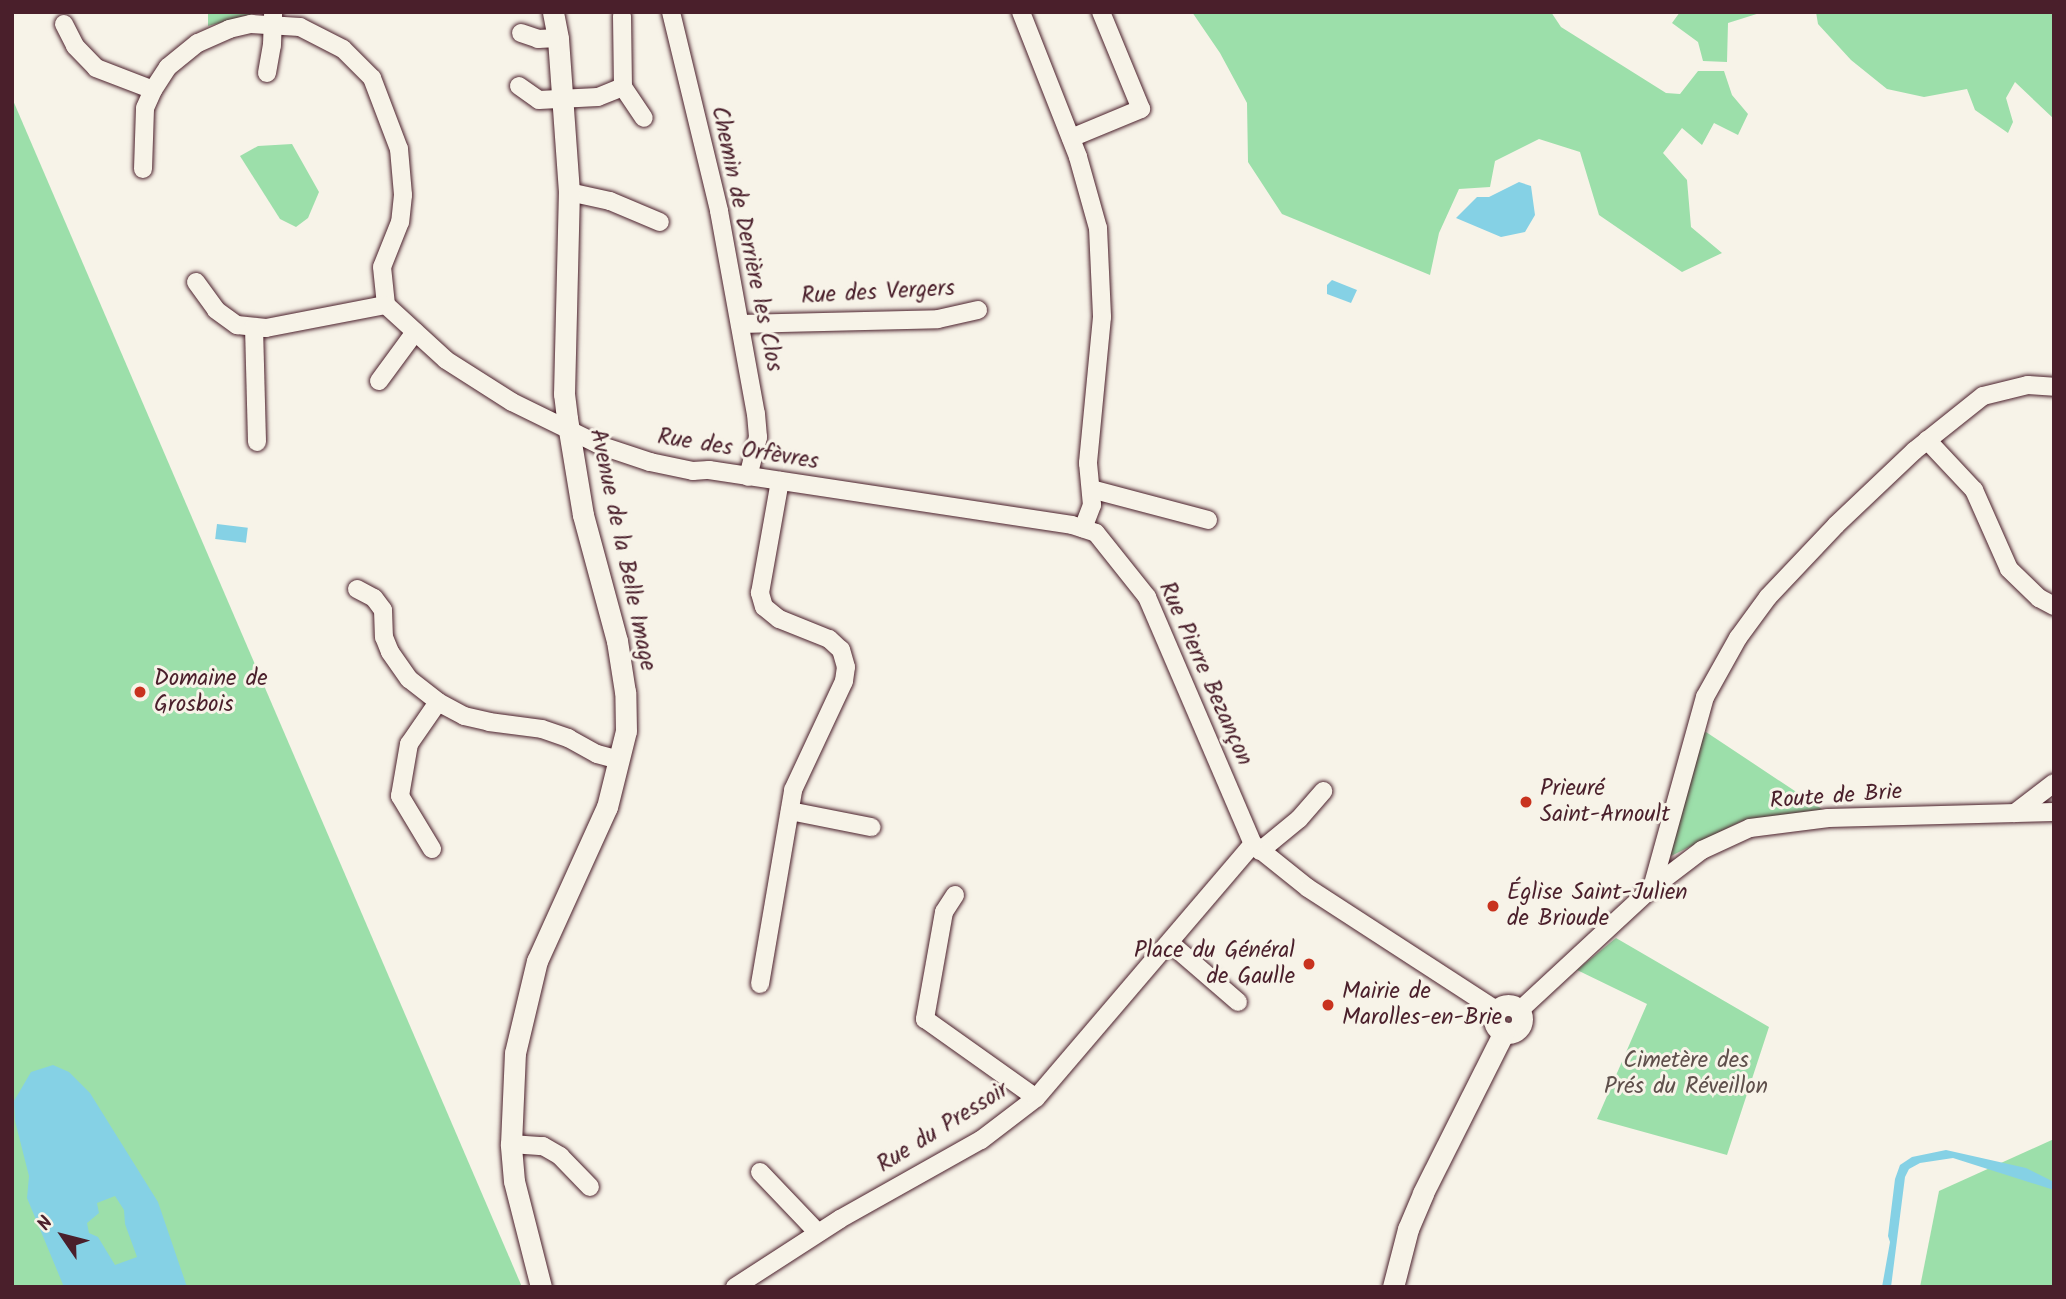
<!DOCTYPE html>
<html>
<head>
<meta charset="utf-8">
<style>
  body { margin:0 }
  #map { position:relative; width:2066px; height:1299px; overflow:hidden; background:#f7f3e8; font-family:Kalam,sans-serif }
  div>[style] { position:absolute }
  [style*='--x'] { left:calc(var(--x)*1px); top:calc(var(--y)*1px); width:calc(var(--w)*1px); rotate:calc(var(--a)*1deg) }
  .green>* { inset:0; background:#9cdfaa }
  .water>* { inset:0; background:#85d1e5; transform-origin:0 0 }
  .roads { filter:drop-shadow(0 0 2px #4a1f2b) drop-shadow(0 0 2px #4a1f2b) }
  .minor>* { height:18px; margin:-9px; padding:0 9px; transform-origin:9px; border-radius:9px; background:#f7f3e8 }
  .tertiary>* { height:21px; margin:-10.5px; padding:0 10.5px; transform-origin:10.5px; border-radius:10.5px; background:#f7f3e8 }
  .tertiary>.ring { margin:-10.5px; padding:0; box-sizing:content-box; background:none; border:21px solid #f7f3e8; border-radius:50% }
  .dots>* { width:19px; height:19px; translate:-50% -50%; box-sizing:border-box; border:4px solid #f7f3e8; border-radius:50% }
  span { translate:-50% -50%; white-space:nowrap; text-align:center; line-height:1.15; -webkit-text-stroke:6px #f7f3e8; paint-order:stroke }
  .street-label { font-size:23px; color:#4a1f2b }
  .poi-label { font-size:23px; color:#4a1f2b }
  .left { translate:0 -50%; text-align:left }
  .right { translate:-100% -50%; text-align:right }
  .park-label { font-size:23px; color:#5e4f4b }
  .frame { position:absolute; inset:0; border:14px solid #4a1f2b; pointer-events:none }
  .north { position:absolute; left:28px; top:1201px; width:70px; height:70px; -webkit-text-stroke:5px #f7f3e8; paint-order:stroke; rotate:305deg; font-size:19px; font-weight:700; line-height:28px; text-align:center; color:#4a1f2b }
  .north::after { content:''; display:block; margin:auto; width:24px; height:32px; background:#4a1f2b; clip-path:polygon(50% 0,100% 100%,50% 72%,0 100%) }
</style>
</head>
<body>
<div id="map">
  <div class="green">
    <i style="clip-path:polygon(208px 12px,261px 12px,208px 26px)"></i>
    <i style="clip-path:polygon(1192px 12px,1551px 12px,1561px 27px,1666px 93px,1680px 94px,1698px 71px,1724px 71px,1732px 95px,1748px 114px,1738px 135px,1714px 123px,1702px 145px,1682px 128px,1663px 153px,1687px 180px,1691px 227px,1722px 253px,1682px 272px,1599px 215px,1580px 152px,1539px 139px,1495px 161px,1490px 187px,1459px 189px,1439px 233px,1430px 275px,1282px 214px,1248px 162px,1247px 103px,1220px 53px)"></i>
    <i style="clip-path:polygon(1680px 12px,1763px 12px,1728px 23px,1727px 62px,1703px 61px,1698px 42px,1672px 23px)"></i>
    <i style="clip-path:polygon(1816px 12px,2054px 12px,2054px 119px,2015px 82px,2006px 98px,2013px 122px,2008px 133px,1975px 110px,1967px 89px,1924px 97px,1887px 89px,1851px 60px,1818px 24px)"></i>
    <i style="clip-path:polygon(12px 98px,522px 1287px,12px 1287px)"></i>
    <i style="clip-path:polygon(292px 144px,319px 192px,308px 218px,296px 227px,280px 219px,240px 156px,258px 146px)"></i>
    <i style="clip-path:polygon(1706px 732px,1825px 811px,1742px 821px,1671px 856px,1669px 854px,1699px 735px)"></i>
    <i style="clip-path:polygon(1616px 938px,1769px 1027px,1727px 1155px,1597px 1119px,1647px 1004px,1577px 970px)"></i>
    <i style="clip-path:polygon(2054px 1139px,2054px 1287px,1920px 1287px,1939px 1191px)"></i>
  </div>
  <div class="water">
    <i style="clip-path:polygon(1519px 182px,1531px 186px,1535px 215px,1525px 232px,1501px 237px,1456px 218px,1477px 197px,1489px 197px)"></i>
    <i style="clip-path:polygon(1332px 280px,1357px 290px,1351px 303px,1327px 294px,1327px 285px)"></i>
    <i style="left:217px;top:524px;width:31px;height:15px;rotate:7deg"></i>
    <i style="clip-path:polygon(evenodd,53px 1065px,69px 1072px,90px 1093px,158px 1202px,187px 1287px,64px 1287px,27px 1198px,29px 1176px,15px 1121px,14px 1101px,31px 1072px,53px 1065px,115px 1196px,124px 1210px,125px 1224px,137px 1257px,115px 1265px,98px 1237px,89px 1233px,87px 1223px,99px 1213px,97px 1203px,115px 1196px)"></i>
    <i style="clip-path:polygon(1946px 1150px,2026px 1168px,2054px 1182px,2054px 1190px,1953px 1158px,1920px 1163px,1909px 1169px,1905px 1177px,1891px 1287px,1882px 1287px,1890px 1242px,1888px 1236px,1895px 1179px,1900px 1165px,1912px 1157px)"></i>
  </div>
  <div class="roads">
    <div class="minor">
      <i style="--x:671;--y:12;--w:205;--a:76.4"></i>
      <i style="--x:719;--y:211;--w:206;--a:79.7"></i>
      <i style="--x:756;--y:414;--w:23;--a:85"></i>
      <i style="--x:758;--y:437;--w:41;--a:104"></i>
      <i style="--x:1021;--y:12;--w:156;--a:68.5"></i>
      <i style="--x:1078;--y:157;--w:74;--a:74.3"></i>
      <i style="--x:1098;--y:228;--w:89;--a:87.4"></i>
      <i style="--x:1102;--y:317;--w:147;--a:95.5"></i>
      <i style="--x:1088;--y:463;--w:42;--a:84.6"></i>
      <i style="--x:1092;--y:505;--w:25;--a:111"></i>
      <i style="--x:622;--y:16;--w:71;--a:89.2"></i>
      <i style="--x:623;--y:87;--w:37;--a:56"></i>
      <i style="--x:64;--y:24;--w:25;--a:63"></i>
      <i style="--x:75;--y:46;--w:30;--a:46"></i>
      <i style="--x:96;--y:68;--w:61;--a:21.1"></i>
      <i style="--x:521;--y:33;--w:18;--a:19"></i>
      <i style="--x:538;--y:39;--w:20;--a:-3"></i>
      <i style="--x:267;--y:73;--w:28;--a:-80"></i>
      <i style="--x:272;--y:45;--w:33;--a:-88"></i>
      <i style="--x:519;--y:86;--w:24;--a:35"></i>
      <i style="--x:539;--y:100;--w:59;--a:-2.9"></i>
      <i style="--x:598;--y:97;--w:27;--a:-22"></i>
      <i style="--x:1071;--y:138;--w:76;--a:-22.5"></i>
      <i style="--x:1141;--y:109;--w:105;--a:-112.4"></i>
      <i style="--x:143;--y:169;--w:61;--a:-88.1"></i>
      <i style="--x:145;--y:108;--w:20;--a:-66"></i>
      <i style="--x:153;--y:90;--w:27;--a:-57"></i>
      <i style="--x:168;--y:67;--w:38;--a:-39"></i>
      <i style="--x:198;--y:43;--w:34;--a:-24"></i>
      <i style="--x:229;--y:29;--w:23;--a:-13"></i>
      <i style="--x:251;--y:24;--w:49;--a:3.5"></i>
      <i style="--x:300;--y:27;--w:48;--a:27.1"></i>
      <i style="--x:343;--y:49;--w:41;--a:45"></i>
      <i style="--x:372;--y:78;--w:76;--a:69.2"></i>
      <i style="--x:399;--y:149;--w:46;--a:85"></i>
      <i style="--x:403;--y:195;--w:27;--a:96"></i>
      <i style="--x:400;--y:222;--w:48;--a:111.8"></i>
      <i style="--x:382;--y:267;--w:38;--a:84"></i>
      <i style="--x:569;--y:192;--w:42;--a:12.4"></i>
      <i style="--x:610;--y:201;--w:54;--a:22.8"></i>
      <i style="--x:196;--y:282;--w:34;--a:54"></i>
      <i style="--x:216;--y:310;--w:26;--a:36"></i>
      <i style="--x:237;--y:325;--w:29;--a:6"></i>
      <i style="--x:266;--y:328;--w:122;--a:-10.9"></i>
      <i style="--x:386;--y:305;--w:81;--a:42.5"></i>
      <i style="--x:446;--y:360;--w:78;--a:32.5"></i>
      <i style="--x:512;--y:402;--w:100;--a:26.1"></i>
      <i style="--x:602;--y:446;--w:51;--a:18.4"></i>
      <i style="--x:650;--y:462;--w:44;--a:11.8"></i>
      <i style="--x:693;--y:471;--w:16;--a:-4"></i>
      <i style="--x:709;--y:470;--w:367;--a:8.6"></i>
      <i style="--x:1072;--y:525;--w:25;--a:18"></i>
      <i style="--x:1096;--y:533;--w:82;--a:51.4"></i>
      <i style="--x:1147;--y:597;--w:269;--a:66.8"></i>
      <i style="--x:1253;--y:844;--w:70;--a:38.7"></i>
      <i style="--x:1308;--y:888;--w:224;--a:33"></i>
      <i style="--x:740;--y:324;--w:198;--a:-1.4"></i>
      <i style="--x:938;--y:319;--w:41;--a:-12.7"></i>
      <i style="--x:254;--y:327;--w:115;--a:88.5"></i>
      <i style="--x:379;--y:381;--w:61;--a:-53.7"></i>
      <i style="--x:1927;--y:440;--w:69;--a:46.8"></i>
      <i style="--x:1974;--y:490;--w:86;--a:66.1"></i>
      <i style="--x:2009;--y:569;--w:42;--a:44"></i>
      <i style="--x:2039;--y:598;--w:17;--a:28"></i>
      <i style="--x:1091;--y:489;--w:121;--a:14.8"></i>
      <i style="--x:357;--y:589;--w:19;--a:28"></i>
      <i style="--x:374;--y:598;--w:15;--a:53"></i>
      <i style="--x:383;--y:610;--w:27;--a:88"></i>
      <i style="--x:384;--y:637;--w:16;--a:68"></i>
      <i style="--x:390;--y:652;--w:33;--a:55"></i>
      <i style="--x:409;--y:679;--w:37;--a:38"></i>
      <i style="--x:438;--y:702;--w:30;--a:28"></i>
      <i style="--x:464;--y:716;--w:26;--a:13"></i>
      <i style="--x:489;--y:722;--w:53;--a:7.5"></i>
      <i style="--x:542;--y:729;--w:28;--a:19"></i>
      <i style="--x:568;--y:738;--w:33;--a:29"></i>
      <i style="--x:597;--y:754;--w:24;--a:15"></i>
      <i style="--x:790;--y:811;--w:83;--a:11.2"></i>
      <i style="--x:2015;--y:813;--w:49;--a:-37.6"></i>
      <i style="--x:432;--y:849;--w:62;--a:-121.1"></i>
      <i style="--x:400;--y:796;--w:53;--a:-80.2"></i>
      <i style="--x:409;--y:744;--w:51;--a:-55.4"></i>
      <i style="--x:1260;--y:851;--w:50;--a:-39.4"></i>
      <i style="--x:1299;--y:819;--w:37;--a:-49"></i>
      <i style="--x:1652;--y:888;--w:198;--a:-74.5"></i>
      <i style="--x:1705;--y:697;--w:68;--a:-60.8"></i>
      <i style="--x:1738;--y:638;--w:51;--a:-53.8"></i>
      <i style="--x:1768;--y:597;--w:99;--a:-46.6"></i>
      <i style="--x:1836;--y:525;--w:108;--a:-43.5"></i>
      <i style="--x:1914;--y:451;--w:88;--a:-38.6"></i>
      <i style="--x:1983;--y:396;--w:46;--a:-13.7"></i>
      <i style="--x:2028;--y:385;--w:26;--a:4"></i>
      <i style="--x:955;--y:895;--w:20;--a:123"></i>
      <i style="--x:944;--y:912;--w:109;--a:100.1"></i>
      <i style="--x:925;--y:1019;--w:136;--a:35.4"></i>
      <i style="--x:1170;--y:943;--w:90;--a:40.9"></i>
      <i style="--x:760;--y:984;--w:197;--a:-80.3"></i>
      <i style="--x:793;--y:790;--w:120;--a:-64.9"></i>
      <i style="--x:844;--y:681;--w:14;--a:-82"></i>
      <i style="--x:846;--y:667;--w:18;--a:-106"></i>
      <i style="--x:841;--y:650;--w:16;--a:-137"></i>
      <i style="--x:829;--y:639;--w:54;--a:-158.2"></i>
      <i style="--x:779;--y:619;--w:19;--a:-141"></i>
      <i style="--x:764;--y:607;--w:15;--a:-106"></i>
      <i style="--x:760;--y:593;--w:114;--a:-79.9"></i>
      <i style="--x:1519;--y:1011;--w:181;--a:-42.8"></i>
      <i style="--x:1652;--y:888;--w:63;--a:-37.2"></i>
      <i style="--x:1702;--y:850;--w:53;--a:-24.6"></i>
      <i style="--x:1750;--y:828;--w:79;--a:-7.3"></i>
      <i style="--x:1828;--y:818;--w:226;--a:-1.5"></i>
      <i style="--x:511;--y:1144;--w:32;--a:4"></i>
      <i style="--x:543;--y:1146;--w:20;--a:30"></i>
      <i style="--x:560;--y:1156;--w:43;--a:45.9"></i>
      <i style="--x:760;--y:1172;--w:84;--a:46.4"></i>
      <i style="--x:735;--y:1287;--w:125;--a:-32.9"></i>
      <i style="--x:840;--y:1219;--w:162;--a:-29.3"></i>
      <i style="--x:981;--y:1140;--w:69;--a:-37.4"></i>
      <i style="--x:1036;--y:1098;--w:334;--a:-49.5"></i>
    </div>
    <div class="tertiary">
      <i class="ring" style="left:1494px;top:1005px;width:7px;height:7px"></i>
      <i style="--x:541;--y:1287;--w:109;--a:-104.3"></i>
      <i style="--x:514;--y:1181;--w:37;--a:-95"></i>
      <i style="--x:511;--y:1144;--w:91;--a:-87.5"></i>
      <i style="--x:515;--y:1053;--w:95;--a:-76.6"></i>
      <i style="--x:537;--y:961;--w:169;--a:-65.6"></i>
      <i style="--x:607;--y:807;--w:78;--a:-76"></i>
      <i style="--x:626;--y:731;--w:39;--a:-91"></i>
      <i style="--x:625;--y:692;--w:52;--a:-98.9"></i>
      <i style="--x:617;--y:641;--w:131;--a:-105.1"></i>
      <i style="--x:583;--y:515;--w:98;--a:-99.4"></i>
      <i style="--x:567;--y:418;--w:24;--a:-97"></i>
      <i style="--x:564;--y:394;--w:202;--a:-88.6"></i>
      <i style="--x:569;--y:192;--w:154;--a:-94.1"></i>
      <i style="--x:558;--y:38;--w:26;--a:-101"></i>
      <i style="--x:1393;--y:1287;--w:60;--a:-75.5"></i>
      <i style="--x:1408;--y:1229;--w:39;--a:-67"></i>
      <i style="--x:1423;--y:1193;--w:180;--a:-63.3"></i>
    </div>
  </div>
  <div class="dots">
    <i style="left:140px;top:692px;background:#c8321e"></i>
    <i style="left:1526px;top:802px;background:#c8321e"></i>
    <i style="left:1493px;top:906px;background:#c8321e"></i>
    <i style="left:1309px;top:964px;background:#c8321e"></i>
    <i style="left:1328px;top:1005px;background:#c8321e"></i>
  </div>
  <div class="street-label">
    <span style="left:746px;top:239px;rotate:78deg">Chemin de Derrière les Clos</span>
    <span style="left:878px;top:293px;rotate:-3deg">Rue des Vergers</span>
    <span style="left:738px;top:450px;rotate:9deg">Rue des Orfèvres</span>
    <span style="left:622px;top:550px;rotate:78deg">Avenue de la Belle Image</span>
    <span style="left:1205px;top:674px;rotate:66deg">Rue Pierre Bezançon</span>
    <span style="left:1836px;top:797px;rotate:-4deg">Route de Brie</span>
    <span style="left:943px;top:1128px;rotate:-32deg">Rue du Pressoir</span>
  </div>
  <div class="poi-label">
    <span class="left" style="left:154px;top:692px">Domaine de<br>Grosbois</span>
    <span class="left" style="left:1540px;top:802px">Prieuré<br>Saint-Arnoult</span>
    <span class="left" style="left:1507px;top:906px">Église Saint-Julien<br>de Brioude</span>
    <span class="right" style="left:1295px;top:964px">Place du Général<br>de Gaulle</span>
    <span class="left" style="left:1342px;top:1005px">Mairie de<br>Marolles-en-Brie</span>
  </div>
  <div class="park-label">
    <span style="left:1686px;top:1074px">Cimetère des<br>Prés du Réveillon</span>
  </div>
  <div class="frame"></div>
  <div class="north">N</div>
</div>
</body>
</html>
